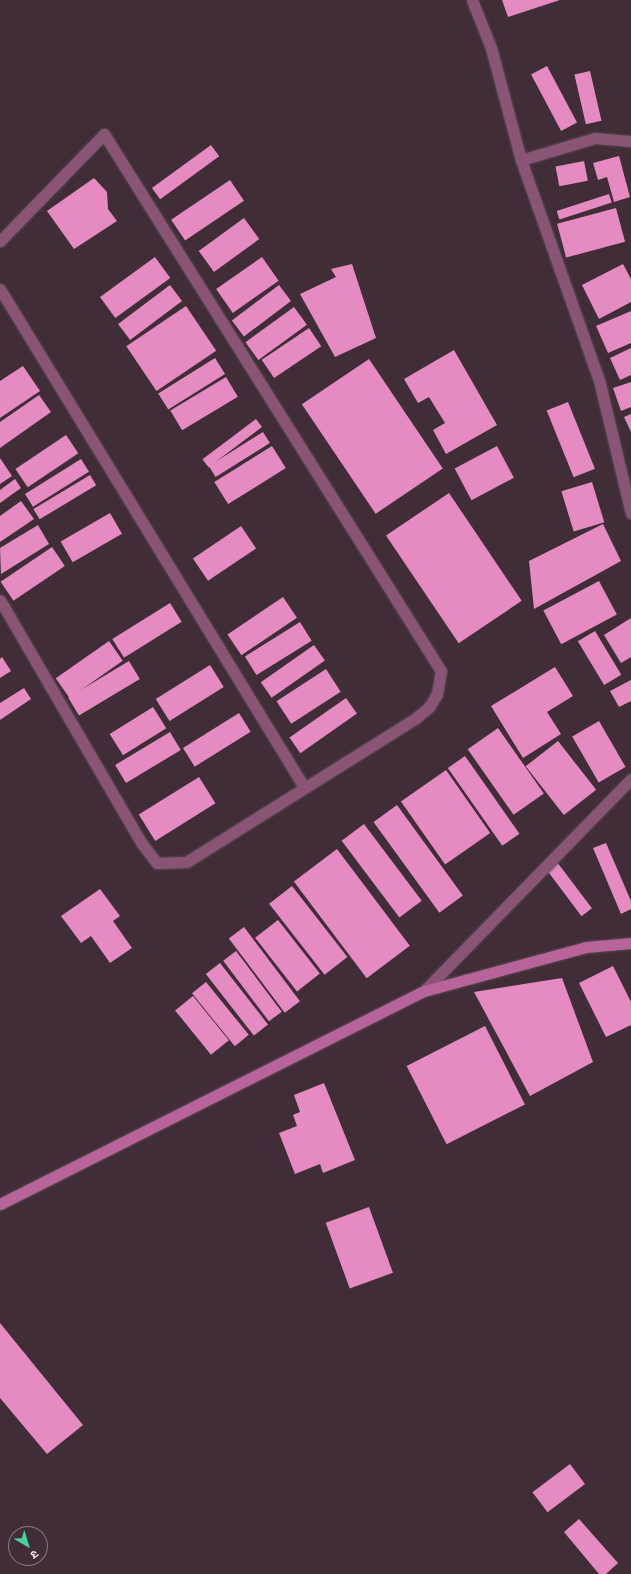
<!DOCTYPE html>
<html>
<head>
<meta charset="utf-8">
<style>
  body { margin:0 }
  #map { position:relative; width:631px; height:1574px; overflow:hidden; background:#402d38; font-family:Cabin,"Noto Sans Devanagari",sans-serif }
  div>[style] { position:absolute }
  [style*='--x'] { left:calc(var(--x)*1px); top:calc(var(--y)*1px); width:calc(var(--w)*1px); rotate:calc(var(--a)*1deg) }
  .building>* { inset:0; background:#e58bc2; transform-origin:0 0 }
  .roads { filter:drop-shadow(0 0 1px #5d4b55) drop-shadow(0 0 1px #5d4b55) }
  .minor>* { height:11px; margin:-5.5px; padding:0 5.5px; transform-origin:5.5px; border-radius:5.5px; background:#8a5475 }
  .tertiary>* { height:11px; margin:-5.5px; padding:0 5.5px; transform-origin:5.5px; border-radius:5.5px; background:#8a5475 }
  .secondary>* { height:11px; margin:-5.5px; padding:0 5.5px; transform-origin:5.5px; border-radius:5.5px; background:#b86399 }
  span { translate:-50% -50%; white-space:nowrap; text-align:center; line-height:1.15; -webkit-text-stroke:4px #402d38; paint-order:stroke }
  .north { position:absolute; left:8px; top:1526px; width:40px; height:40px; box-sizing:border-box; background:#402d38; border:1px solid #887882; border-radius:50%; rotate:142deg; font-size:11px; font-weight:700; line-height:16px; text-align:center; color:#f5e8f0 }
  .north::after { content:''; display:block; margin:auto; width:14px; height:18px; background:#49d49d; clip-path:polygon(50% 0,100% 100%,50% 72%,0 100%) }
</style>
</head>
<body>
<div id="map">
  <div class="building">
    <i style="clip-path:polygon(502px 0,560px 0,508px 17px)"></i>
    <i style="left:547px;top:66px;width:64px;height:18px;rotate:62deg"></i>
    <i style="left:590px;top:71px;width:51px;height:16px;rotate:77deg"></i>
    <i style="left:211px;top:145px;width:14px;height:73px;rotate:54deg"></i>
    <i style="clip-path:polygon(619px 156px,630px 197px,614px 202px,607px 177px,598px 180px,593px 163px)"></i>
    <i style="left:584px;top:161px;width:20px;height:29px;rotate:79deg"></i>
    <i style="clip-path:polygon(94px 178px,107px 192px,108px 209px,117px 221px,74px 249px,47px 211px)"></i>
    <i style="left:230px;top:180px;width:25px;height:71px;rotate:56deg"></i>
    <i style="left:609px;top:194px;width:9px;height:55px;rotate:72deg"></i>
    <i style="left:616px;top:208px;width:35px;height:61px;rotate:75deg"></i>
    <i style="left:244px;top:218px;width:26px;height:56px;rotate:54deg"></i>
    <i style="left:155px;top:257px;width:26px;height:68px;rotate:54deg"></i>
    <i style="left:262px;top:257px;width:29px;height:56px;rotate:55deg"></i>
    <i style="clip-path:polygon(352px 264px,376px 338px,335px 357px,300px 294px,336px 277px,331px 269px)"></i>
    <i style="clip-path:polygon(623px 264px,631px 279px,631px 302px,599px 319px,582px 285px)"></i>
    <i style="left:170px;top:285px;width:20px;height:65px;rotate:53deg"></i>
    <i style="left:279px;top:285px;width:20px;height:59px;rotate:53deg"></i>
    <i style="left:186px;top:306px;width:54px;height:72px;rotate:56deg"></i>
    <i style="left:294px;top:307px;width:22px;height:60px;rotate:54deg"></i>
    <i style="clip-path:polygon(631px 311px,631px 343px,608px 353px,596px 326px)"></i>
    <i style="left:309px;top:328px;width:22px;height:57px;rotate:56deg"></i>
    <i style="clip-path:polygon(631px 348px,631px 375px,620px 380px,610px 358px)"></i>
    <i style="clip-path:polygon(454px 350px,497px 425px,446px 454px,433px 430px,445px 423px,429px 397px,418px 403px,404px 379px)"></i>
    <i style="left:215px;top:358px;width:19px;height:67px;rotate:58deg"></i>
    <i style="left:369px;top:359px;width:132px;height:81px;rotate:56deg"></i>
    <i style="clip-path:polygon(23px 366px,40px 391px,0 418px,0 381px)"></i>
    <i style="left:226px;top:377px;width:23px;height:65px;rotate:59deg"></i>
    <i style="clip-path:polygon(631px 382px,631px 407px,621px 411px,613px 388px)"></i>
    <i style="clip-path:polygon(39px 395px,51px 412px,0 448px,0 422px)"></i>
    <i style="left:568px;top:402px;width:72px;height:23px;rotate:68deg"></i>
    <i style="clip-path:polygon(631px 414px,631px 432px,624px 417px)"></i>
    <i style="left:256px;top:419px;width:10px;height:67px;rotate:53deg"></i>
    <i style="left:263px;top:432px;width:13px;height:64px;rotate:58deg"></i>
    <i style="left:66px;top:435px;width:22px;height:61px;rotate:56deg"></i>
    <i style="left:272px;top:446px;width:26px;height:68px;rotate:58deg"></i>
    <i style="left:497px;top:446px;width:36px;height:48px;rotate:62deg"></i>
    <i style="clip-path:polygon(0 458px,12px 476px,0 484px)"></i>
    <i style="left:81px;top:459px;width:15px;height:66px;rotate:58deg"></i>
    <i style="left:90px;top:475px;width:12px;height:66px;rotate:59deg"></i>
    <i style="clip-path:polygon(15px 479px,21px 488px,0 503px,0 490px)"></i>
    <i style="left:592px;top:482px;width:42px;height:32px;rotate:73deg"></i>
    <i style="left:449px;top:493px;width:130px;height:76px;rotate:56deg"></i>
    <i style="clip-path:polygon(21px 501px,34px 519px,0 542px,0 516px)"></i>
    <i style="left:110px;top:513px;width:24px;height:57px;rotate:60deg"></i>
    <i style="clip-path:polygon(603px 524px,621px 561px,534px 609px,529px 561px)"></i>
    <i style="clip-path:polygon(38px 525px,49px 544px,1px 574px,0 548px)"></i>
    <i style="left:241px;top:526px;width:27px;height:58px;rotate:56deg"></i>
    <i style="left:52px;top:547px;width:23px;height:62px;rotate:56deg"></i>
    <i style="left:599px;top:581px;width:38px;height:63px;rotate:62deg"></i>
    <i style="left:283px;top:597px;width:25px;height:67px;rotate:56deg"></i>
    <i style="left:170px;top:603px;width:22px;height:68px;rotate:58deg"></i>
    <i style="clip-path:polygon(631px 618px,631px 657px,621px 663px,604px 635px)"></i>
    <i style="left:300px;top:622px;width:22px;height:65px;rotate:58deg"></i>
    <i style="left:595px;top:631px;width:51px;height:20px;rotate:59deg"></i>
    <i style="left:109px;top:641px;width:24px;height:65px;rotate:55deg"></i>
    <i style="left:314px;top:645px;width:19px;height:65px;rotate:55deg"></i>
    <i style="clip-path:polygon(2px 657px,11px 671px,0 678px,0 659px)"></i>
    <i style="left:129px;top:661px;width:21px;height:71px;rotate:59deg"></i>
    <i style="left:210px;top:665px;width:26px;height:64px;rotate:58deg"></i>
    <i style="clip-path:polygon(555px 667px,573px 696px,547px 712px,561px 734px,523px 758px,491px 706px)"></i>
    <i style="left:326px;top:669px;width:27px;height:59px;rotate:57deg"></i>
    <i style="clip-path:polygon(631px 680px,631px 701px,619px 707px,610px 691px)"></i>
    <i style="clip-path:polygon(24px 688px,31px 699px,0 720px,0 703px)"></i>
    <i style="left:346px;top:698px;width:19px;height:69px;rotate:55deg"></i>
    <i style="left:153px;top:707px;width:25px;height:51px;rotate:58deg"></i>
    <i style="left:239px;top:713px;width:22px;height:66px;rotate:58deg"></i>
    <i style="left:599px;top:721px;width:53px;height:31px;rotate:60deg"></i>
    <i style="left:498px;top:728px;width:80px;height:37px;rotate:55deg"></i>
    <i style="left:170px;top:732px;width:21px;height:64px;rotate:59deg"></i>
    <i style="left:558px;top:741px;width:62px;height:41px;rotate:52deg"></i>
    <i style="left:465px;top:756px;width:95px;height:21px;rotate:55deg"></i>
    <i style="left:446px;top:770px;width:77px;height:55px;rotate:55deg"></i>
    <i style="left:199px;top:777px;width:31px;height:71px;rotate:58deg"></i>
    <i style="left:397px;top:805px;width:112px;height:29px;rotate:54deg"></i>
    <i style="left:364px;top:824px;width:96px;height:28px;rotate:53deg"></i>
    <i style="clip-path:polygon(606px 843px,631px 901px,631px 909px,621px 914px,593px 848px)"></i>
    <i style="left:337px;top:849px;width:121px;height:54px;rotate:53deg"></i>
    <i style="left:557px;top:862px;width:58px;height:13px;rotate:53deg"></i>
    <i style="left:292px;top:886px;width:90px;height:29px;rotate:52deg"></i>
    <i style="clip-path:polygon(100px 889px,120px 916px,113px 921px,132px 948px,110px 963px,91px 936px,81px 943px,61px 916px)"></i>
    <i style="left:278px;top:920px;width:68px;height:29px;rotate:52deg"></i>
    <i style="left:244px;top:927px;width:93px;height:19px;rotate:53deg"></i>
    <i style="left:236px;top:951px;width:76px;height:16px;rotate:53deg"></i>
    <i style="left:220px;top:963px;width:78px;height:18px;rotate:52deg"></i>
    <i style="clip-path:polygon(613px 966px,631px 1002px,631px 1025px,606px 1037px,579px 983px)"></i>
    <i style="clip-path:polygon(562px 978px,593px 1062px,530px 1096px,474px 992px)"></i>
    <i style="left:206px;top:982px;width:68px;height:18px;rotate:51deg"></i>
    <i style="left:193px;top:996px;width:57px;height:23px;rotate:51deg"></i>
    <i style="left:485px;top:1026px;width:88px;height:88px;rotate:63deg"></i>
    <i style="clip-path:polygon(324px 1083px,355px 1160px,323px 1173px,320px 1164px,295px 1174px,279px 1133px,297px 1126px,293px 1115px,300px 1112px,294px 1095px)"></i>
    <i style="left:369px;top:1207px;width:70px;height:46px;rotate:70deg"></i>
    <i style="clip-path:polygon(0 1323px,83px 1425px,47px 1454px,0 1398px)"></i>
    <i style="left:570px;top:1464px;width:25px;height:47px;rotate:53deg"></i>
    <i style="clip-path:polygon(579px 1519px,618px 1563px,606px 1574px,599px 1574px,564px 1532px)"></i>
  </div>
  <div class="roads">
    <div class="minor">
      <i style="--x:521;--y:160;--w:77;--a:-16.6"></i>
      <i style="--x:595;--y:138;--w:36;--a:5"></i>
      <i style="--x:0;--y:241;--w:149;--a:-45.8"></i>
      <i style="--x:104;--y:134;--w:634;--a:57.89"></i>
      <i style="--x:441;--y:671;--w:23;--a:100"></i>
      <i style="--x:437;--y:694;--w:15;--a:122"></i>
      <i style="--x:429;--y:707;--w:17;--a:140"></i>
      <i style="--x:416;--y:718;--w:271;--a:147.9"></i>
      <i style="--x:186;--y:862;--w:29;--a:178"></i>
      <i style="--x:157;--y:863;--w:24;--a:-128"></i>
      <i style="--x:142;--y:844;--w:282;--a:-120.2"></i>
      <i style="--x:0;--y:289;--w:583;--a:58.6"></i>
      <i style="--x:424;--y:991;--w:296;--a:-45.7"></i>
    </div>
    <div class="tertiary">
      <i style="--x:472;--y:0;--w:52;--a:68.4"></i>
      <i style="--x:491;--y:48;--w:116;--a:75"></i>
      <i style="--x:521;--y:160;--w:233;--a:70.5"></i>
      <i style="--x:599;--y:380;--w:137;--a:76.5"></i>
    </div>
    <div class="secondary">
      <i style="--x:0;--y:1204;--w:474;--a:-26.7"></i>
      <i style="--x:424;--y:991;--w:168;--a:-15.2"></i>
      <i style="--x:586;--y:947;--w:45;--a:-5.1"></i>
    </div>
  </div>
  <div class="north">उ</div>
</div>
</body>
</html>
